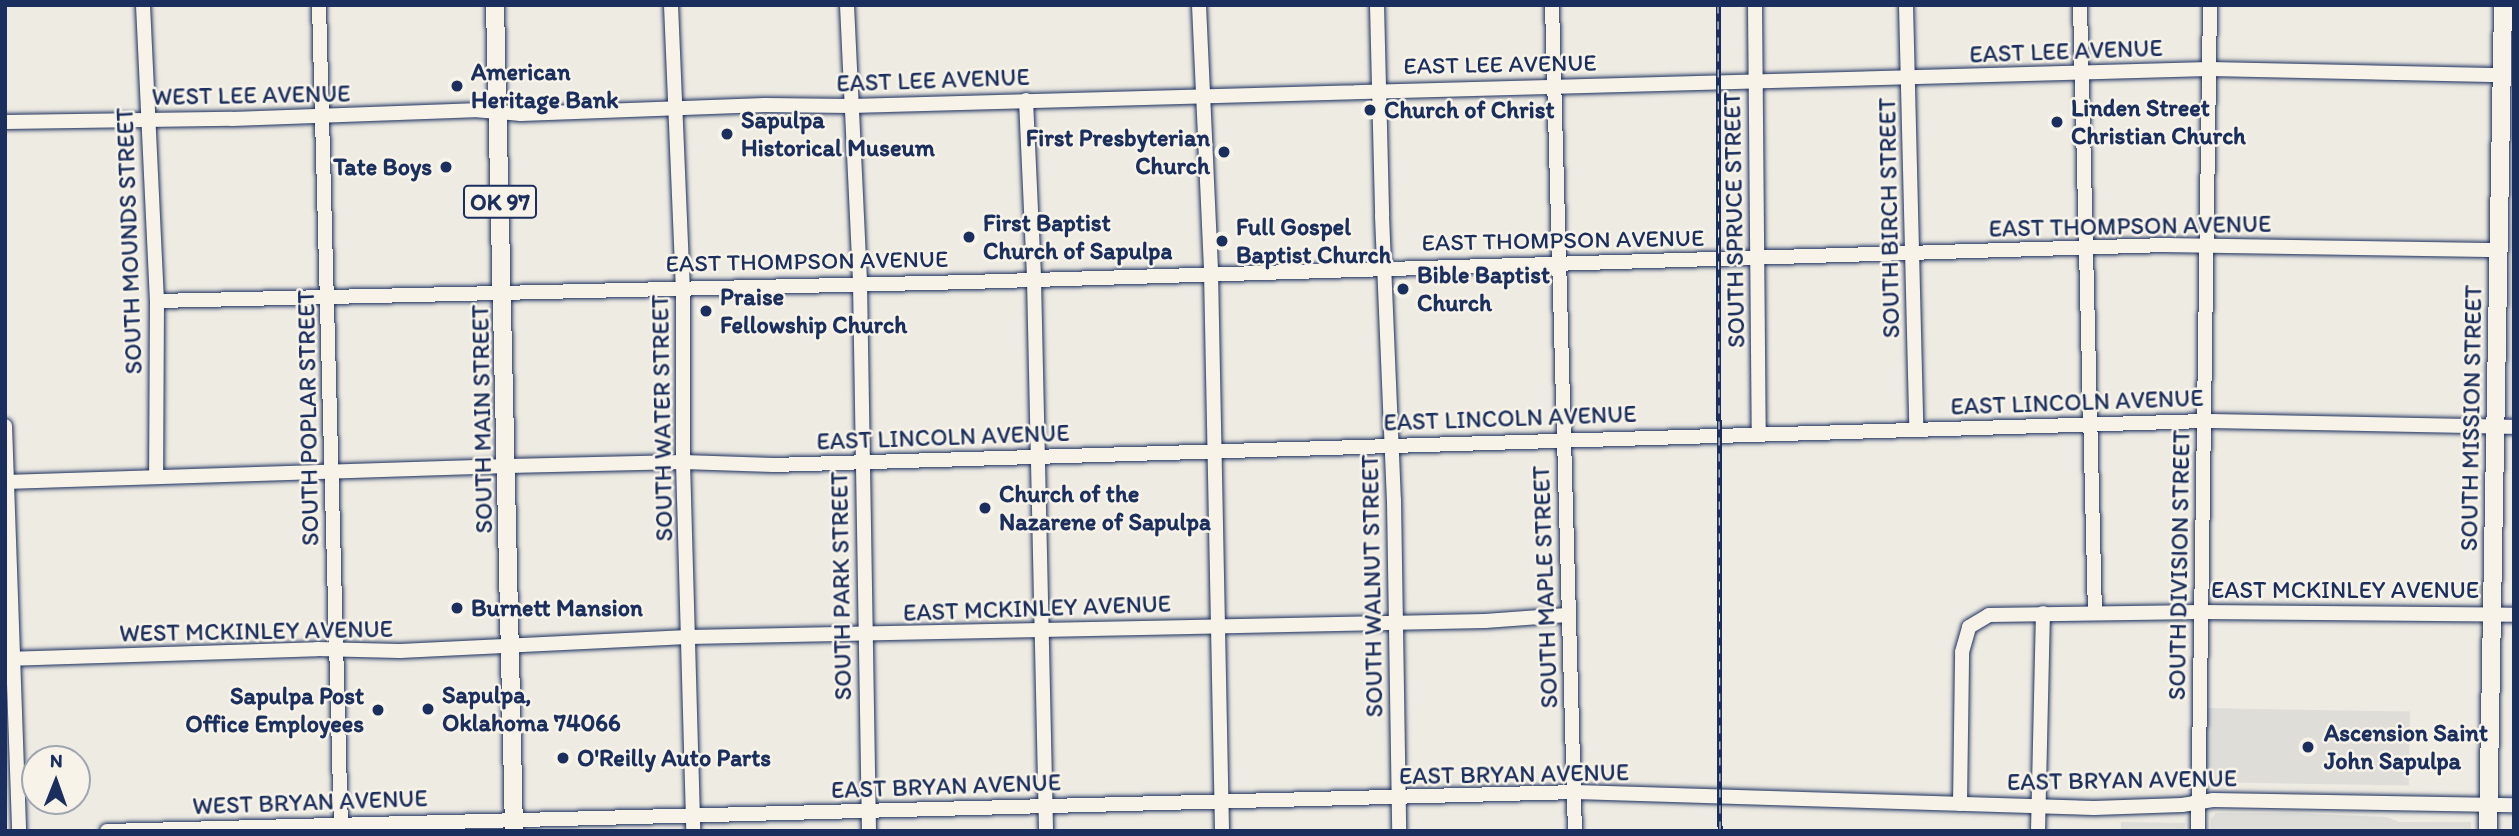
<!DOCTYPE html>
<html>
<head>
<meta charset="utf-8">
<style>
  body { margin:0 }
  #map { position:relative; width:2519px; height:836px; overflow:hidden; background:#eeebe2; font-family:Itim,sans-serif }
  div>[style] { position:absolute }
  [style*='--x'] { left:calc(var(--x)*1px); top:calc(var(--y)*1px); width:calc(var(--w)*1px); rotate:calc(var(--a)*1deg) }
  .built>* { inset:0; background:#deddd8; transform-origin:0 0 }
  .roads { filter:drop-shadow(0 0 2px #1b2f5e) drop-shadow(0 0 2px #1b2f5e) }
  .minor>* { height:14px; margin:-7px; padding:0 7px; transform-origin:7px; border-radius:7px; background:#f7f3e8 }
  .major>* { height:18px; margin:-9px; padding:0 9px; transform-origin:9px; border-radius:9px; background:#f7f3e8 }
  .rail>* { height:5px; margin-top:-2.5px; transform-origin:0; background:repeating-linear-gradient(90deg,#f7f3e8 0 8px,#1b2f5e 0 16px); box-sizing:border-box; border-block:2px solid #1b2f5e }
  .dots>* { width:19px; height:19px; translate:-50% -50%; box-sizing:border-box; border:4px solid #f7f3e8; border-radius:50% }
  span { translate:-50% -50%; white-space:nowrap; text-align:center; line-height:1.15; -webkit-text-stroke:5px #f7f3e8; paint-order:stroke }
  .shield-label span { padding:2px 5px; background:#f7f3e8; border:2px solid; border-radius:5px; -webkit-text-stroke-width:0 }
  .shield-label { font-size:23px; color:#1b2f5e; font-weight:700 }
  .street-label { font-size:24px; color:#1b2f5e }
  .poi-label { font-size:24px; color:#1b2f5e; font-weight:700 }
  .left { translate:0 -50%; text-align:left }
  .right { translate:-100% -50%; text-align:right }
  .frame { position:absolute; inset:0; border:7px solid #1b2f5e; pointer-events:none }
  .north { position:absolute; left:21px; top:745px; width:70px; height:70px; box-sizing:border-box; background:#f7f3e8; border:2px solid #9fa5b1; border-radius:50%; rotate:1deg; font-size:19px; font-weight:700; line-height:28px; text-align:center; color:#1b2f5e }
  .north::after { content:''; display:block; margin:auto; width:24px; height:32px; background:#1b2f5e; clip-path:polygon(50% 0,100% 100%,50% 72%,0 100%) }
</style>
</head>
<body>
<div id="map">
  <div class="built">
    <i style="clip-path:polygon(2514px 106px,2514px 420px,2506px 420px)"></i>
    <i style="left:2206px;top:708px;width:204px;height:74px;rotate:1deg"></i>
    <i style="clip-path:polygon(2216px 813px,2289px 813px,2387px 817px,2399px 822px,2471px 822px,2471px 831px,2211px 831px,2211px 819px)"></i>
    <i style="left:2121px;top:822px;width:64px;height:9px;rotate:1deg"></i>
  </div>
  <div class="roads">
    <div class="minor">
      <i style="--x:143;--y:5;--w:296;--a:87.3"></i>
      <i style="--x:157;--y:301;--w:175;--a:90.3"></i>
      <i style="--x:319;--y:5;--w:826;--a:88.47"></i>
      <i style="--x:671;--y:5;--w:281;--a:87.6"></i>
      <i style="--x:683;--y:286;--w:176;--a:90"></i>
      <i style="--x:683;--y:462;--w:369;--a:88.4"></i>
      <i style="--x:847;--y:5;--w:278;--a:87.3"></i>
      <i style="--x:860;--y:283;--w:548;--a:89.06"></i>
      <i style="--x:1199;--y:5;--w:267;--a:87.4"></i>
      <i style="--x:1211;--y:272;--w:559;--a:88.87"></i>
      <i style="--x:1377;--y:5;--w:211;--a:88.6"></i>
      <i style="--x:1382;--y:216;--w:284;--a:87.6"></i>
      <i style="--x:1394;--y:500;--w:331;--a:89.1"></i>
      <i style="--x:1552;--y:5;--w:826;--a:88.41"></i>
      <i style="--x:1755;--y:5;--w:430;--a:89.5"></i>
      <i style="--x:1906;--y:5;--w:424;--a:88.6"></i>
      <i style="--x:2080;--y:5;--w:608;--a:88.59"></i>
      <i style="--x:1026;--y:100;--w:179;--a:87.4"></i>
      <i style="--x:1034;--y:279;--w:552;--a:88.75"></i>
      <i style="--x:5;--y:122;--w:227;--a:-0.8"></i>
      <i style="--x:232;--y:119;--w:242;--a:-2.1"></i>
      <i style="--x:474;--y:110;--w:47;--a:4.9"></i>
      <i style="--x:521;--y:114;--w:244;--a:-2.1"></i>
      <i style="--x:765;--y:105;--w:86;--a:0.7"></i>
      <i style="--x:851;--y:106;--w:1359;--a:-1.56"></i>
      <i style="--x:2209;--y:69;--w:294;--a:1.2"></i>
      <i style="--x:157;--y:301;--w:812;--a:-1.34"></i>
      <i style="--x:969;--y:282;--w:1201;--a:-1.77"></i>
      <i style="--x:2169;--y:245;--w:329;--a:0.9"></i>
      <i style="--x:5;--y:426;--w:405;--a:88"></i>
      <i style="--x:5;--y:482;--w:503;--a:-1.82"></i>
      <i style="--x:508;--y:466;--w:175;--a:-1.3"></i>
      <i style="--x:683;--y:462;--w:90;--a:1.9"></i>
      <i style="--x:773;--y:465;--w:1433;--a:-1.76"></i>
      <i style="--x:2205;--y:421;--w:309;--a:1.1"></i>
      <i style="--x:5;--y:659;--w:312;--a:-1.8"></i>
      <i style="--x:317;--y:649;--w:83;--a:1.4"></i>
      <i style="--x:400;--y:651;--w:288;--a:-2.8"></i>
      <i style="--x:688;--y:637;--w:797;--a:-1.15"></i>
      <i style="--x:1485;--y:621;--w:82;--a:-4.2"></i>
      <i style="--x:1960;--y:804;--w:152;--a:-89.2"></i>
      <i style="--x:1962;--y:652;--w:26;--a:-74"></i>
      <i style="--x:1969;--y:627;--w:23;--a:-31"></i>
      <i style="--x:1989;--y:615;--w:212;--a:-0.8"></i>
      <i style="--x:2201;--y:612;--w:313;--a:0.5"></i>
      <i style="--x:107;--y:831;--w:1469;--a:-1.52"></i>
      <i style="--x:1575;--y:792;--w:519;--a:1.77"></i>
      <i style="--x:2094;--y:808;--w:88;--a:-2"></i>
      <i style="--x:2182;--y:805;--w:31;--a:-9"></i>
      <i style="--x:2213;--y:800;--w:301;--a:1"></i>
      <i style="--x:2038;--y:831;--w:218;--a:-88.7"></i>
      <i style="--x:2198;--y:831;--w:826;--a:-89.17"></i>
    </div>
    <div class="major">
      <i style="--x:495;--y:5;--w:826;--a:88.68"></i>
      <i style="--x:2488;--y:831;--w:826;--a:-88.96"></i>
    </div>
  </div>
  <div class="rail">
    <i style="--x:1718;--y:5;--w:826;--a:89.86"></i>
  </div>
  <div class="dots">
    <i style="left:457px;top:86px;background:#1b2f5e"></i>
    <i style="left:1370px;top:110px;background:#1b2f5e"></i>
    <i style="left:2057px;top:122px;background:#1b2f5e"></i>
    <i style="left:727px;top:134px;background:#1b2f5e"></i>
    <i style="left:1224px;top:152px;background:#1b2f5e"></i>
    <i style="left:446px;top:167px;background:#1b2f5e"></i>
    <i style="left:969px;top:237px;background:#1b2f5e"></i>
    <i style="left:1222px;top:241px;background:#1b2f5e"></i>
    <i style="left:1403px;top:289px;background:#1b2f5e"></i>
    <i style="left:706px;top:311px;background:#1b2f5e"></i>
    <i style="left:985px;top:508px;background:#1b2f5e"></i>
    <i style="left:457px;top:608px;background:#1b2f5e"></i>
    <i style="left:428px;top:709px;background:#1b2f5e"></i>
    <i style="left:378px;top:710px;background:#1b2f5e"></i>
    <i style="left:2308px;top:747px;background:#1b2f5e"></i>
    <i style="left:563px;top:758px;background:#1b2f5e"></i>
  </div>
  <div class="shield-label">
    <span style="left:500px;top:202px">OK 97</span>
  </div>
  <div class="street-label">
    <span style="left:2066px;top:51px;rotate:-2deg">EAST LEE AVENUE</span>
    <span style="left:1500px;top:64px;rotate:-1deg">EAST LEE AVENUE</span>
    <span style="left:933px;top:80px;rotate:-2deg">EAST LEE AVENUE</span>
    <span style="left:251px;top:95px;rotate:-1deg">WEST LEE AVENUE</span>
    <span style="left:1889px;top:218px;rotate:-91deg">SOUTH BIRCH STREET</span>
    <span style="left:1734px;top:220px;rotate:-91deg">SOUTH SPRUCE STREET</span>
    <span style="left:2130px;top:226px;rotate:-1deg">EAST THOMPSON AVENUE</span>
    <span style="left:1563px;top:240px;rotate:-1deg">EAST THOMPSON AVENUE</span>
    <span style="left:129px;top:241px;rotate:-92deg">SOUTH MOUNDS STREET</span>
    <span style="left:807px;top:261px;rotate:-1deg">EAST THOMPSON AVENUE</span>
    <span style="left:2077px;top:402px;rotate:-2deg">EAST LINCOLN AVENUE</span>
    <span style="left:308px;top:418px;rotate:-91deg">SOUTH POPLAR STREET</span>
    <span style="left:662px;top:418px;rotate:-91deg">SOUTH WATER STREET</span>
    <span style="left:1510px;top:418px;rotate:-2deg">EAST LINCOLN AVENUE</span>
    <span style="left:2471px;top:418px;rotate:-89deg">SOUTH MISSION STREET</span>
    <span style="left:482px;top:419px;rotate:-91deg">SOUTH MAIN STREET</span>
    <span style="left:943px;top:437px;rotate:-2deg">EAST LINCOLN AVENUE</span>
    <span style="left:2179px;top:565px;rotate:-89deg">SOUTH DIVISION STREET</span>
    <span style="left:841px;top:586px;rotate:-91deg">SOUTH PARK STREET</span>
    <span style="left:1372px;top:586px;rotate:-91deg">SOUTH WALNUT STREET</span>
    <span style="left:1545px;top:587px;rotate:-92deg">SOUTH MAPLE STREET</span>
    <span style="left:2345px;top:590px">EAST MCKINLEY AVENUE</span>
    <span style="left:1037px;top:608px;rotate:-2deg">EAST MCKINLEY AVENUE</span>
    <span style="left:256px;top:631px;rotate:-1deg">WEST MCKINLEY AVENUE</span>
    <span style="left:1514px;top:774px;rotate:-1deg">EAST BRYAN AVENUE</span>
    <span style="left:2122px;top:780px;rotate:-1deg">EAST BRYAN AVENUE</span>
    <span style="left:946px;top:786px;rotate:-2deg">EAST BRYAN AVENUE</span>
    <span style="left:310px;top:802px;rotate:-2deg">WEST BRYAN AVENUE</span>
  </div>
  <div class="poi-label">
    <span class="left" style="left:471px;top:86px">American<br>Heritage Bank</span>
    <span class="left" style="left:2071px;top:122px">Linden Street<br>Christian Church</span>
    <span class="left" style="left:1384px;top:110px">Church of Christ</span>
    <span class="left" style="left:741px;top:134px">Sapulpa<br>Historical Museum</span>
    <span class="right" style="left:1210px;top:152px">First Presbyterian<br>Church</span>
    <span class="right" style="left:432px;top:167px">Tate Boys</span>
    <span class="left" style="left:983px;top:237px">First Baptist<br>Church of Sapulpa</span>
    <span class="left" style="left:1236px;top:241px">Full Gospel<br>Baptist Church</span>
    <span class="left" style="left:1417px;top:289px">Bible Baptist<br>Church</span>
    <span class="left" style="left:720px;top:311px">Praise<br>Fellowship Church</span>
    <span class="left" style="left:999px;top:508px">Church of the<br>Nazarene of Sapulpa</span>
    <span class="left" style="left:471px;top:608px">Burnett Mansion</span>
    <span class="left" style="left:442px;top:709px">Sapulpa,<br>Oklahoma 74066</span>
    <span class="right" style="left:364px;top:710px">Sapulpa Post<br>Office Employees</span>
    <span class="left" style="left:2324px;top:747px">Ascension Saint<br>John Sapulpa</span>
    <span class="left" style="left:577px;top:758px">O'Reilly Auto Parts</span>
  </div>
  <div class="frame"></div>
  <div class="north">N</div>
</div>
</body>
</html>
